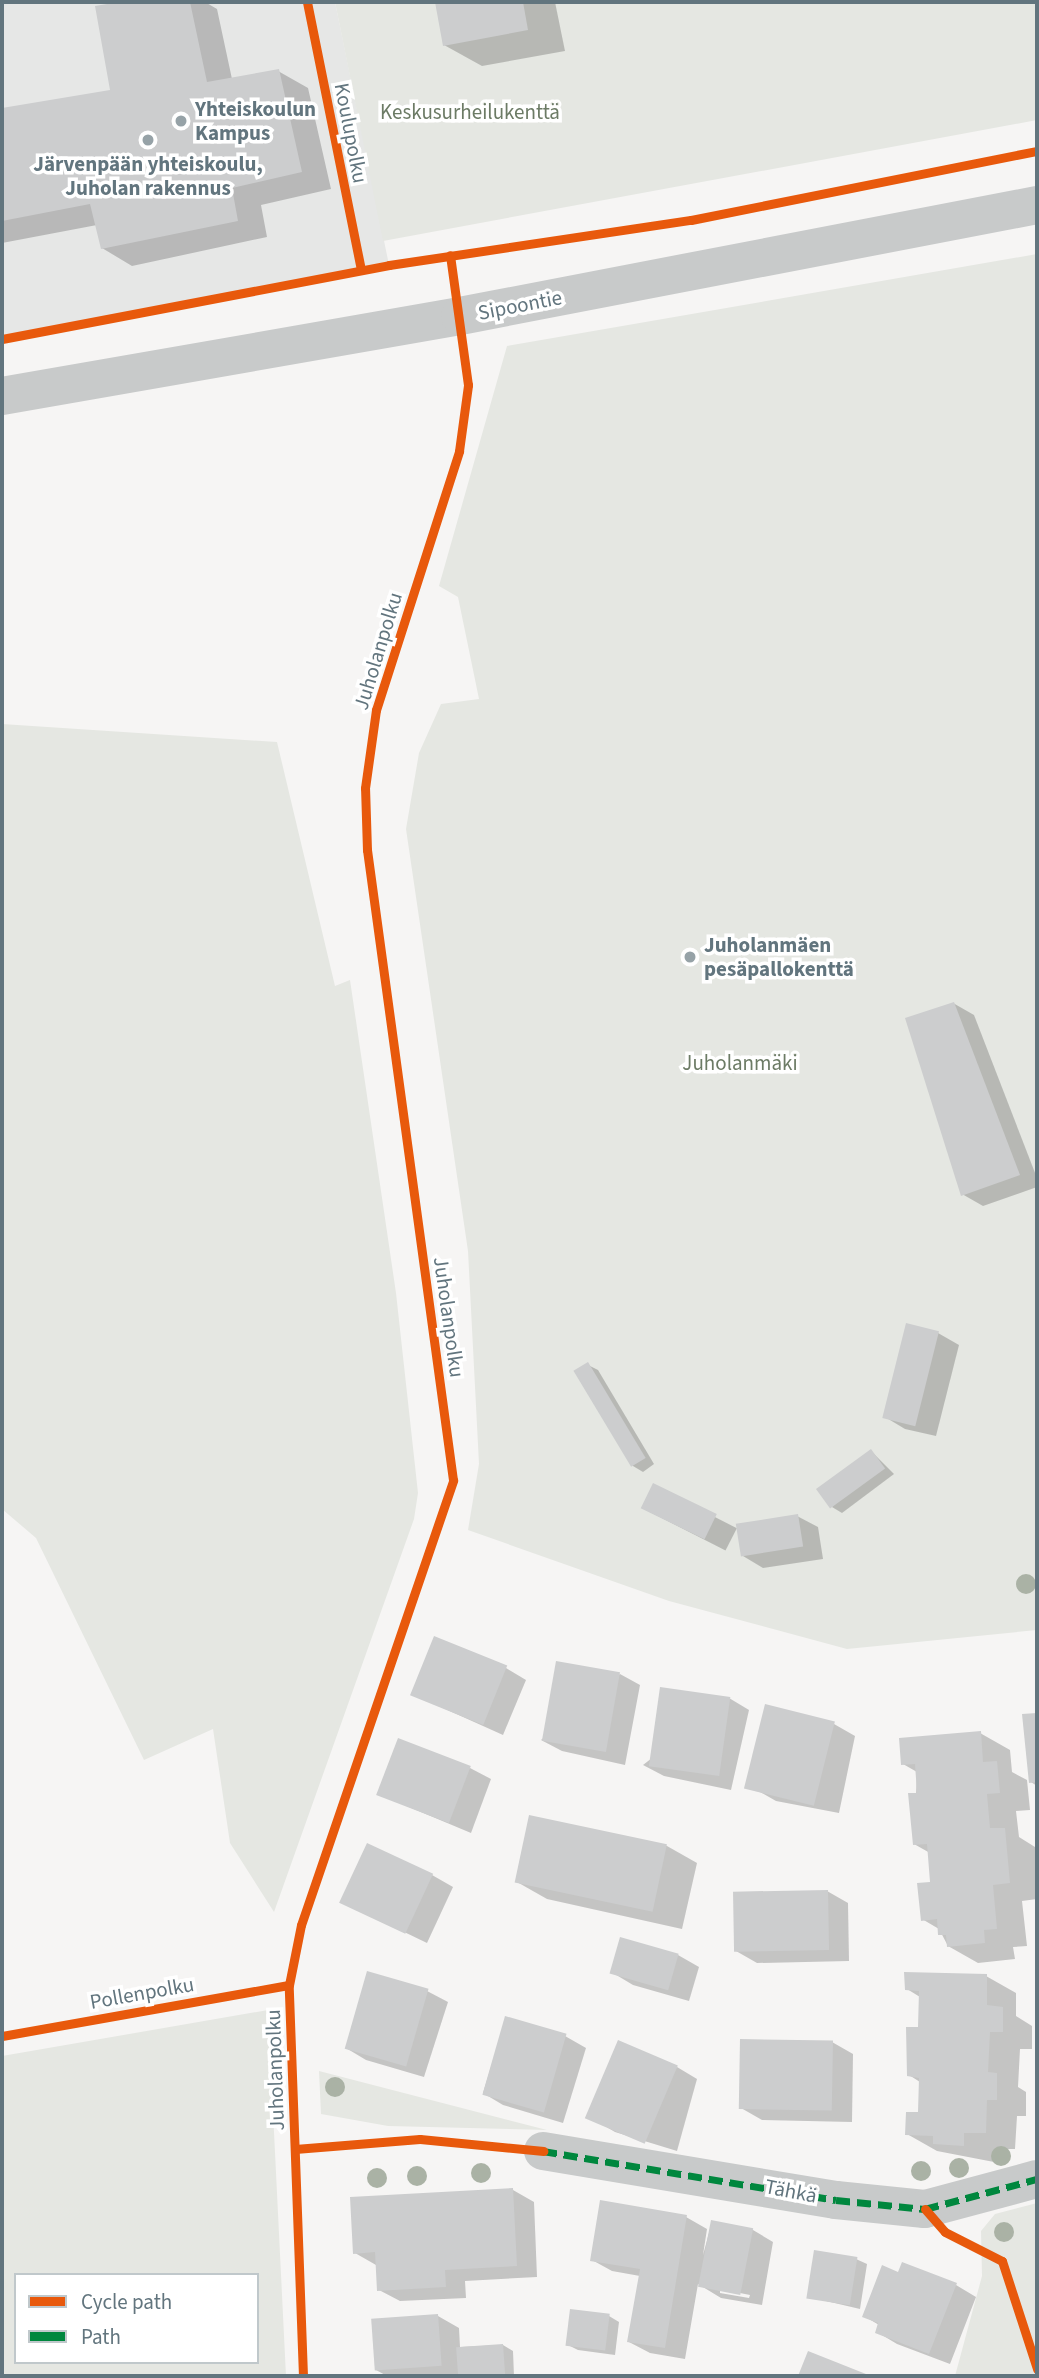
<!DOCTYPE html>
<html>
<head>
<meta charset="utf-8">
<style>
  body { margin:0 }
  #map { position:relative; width:1039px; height:2378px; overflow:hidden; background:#f6f5f4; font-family:"Source Sans 3",sans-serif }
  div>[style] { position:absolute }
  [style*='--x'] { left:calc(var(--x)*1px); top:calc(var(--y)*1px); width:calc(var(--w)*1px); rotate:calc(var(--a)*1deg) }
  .built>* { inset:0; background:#e6e7e6 }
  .green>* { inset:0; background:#e5e7e2 }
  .shadow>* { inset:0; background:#0003; transform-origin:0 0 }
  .building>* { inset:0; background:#cccdce; transform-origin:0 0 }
  .minor>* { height:38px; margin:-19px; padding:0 19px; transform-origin:19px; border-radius:19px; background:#c8caca }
  .quiet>* { height:7px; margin-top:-3.5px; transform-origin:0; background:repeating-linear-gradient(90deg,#00873e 0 14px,transparent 0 21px) }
  .cycleway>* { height:9px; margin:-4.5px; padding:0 4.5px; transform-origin:4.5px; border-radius:4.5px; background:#e8590c }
  .trees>* { width:20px; height:20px; margin:-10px; border-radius:50%; background:#aab2a5 }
  .dots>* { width:19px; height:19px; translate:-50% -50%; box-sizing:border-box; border:4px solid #fff; border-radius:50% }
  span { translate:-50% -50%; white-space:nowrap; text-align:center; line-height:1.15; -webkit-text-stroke:7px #fff; paint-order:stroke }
  .poi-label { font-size:21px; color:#62757e; font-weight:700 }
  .left { translate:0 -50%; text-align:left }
  .park-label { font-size:21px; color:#6c7b65 }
  .street-label { font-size:21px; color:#62757e }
  .frame { position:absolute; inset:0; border:4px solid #62757e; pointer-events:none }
  .legend { position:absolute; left:14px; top:2273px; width:245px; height:91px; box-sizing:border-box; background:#fff; border:2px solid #c0c8cb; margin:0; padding:9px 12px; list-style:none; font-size:21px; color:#62757e }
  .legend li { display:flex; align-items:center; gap:14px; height:35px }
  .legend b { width:35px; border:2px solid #c0c8cb }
</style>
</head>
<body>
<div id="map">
  <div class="built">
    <i style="clip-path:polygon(2px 2px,335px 2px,389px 265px,2px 339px)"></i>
  </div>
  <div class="green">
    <i style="clip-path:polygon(335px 2px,1037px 2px,1037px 120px,383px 241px)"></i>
    <i style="clip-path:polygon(1037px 254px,1037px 1630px,847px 1649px,669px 1601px,468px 1530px,479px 1464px,468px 1251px,406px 829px,419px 753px,441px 704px,479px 699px,458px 597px,439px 586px,507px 346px)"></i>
    <i style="clip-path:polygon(2px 724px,277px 742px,335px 986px,350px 980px,396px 1293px,418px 1493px,414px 1519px,274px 1912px,230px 1843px,213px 1729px,144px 1760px,36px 1538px,2px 1509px)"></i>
    <i style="clip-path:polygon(evenodd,268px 2010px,286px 2376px,2px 2376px,2px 2056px,268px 2010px,16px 2275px,257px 2275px,257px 2362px,16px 2362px,16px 2275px)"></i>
    <i style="clip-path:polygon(319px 2071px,547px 2130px,388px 2126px,321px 2114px)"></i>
    <i style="clip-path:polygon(1037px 2203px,1037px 2376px,955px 2376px,982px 2276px,981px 2231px,995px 2214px)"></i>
  </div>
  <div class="shadow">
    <i style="clip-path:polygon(129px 2px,205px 2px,217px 9px,232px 79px,278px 71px,308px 88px,331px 189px,261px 205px,267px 237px,132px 266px,102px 248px,97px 225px,2px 243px,2px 109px,112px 92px,97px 7px)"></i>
    <i style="clip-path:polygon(437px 2px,555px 2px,565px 51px,482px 66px,444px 45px)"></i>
    <i style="clip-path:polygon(953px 1003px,974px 1015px,1037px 1178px,1037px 1187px,983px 1206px,962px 1194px)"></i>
    <i style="clip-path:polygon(938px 1333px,959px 1345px,936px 1436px,905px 1429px,885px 1417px)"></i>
    <i style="clip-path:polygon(588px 1365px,598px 1370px,654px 1464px,643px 1472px,633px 1466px)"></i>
    <i style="clip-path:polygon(871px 1451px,894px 1474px,842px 1513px,832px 1507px)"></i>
    <i style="left:654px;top:1486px;width:93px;height:25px;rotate:27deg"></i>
    <i style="clip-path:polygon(797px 1516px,818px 1527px,823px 1559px,763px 1568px,743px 1556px)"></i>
    <i style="clip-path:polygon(506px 1668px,526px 1680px,503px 1735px,412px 1694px)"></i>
    <i style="clip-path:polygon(620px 1674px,640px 1685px,625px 1765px,562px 1751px,541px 1740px)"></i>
    <i style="clip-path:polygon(729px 1698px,749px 1710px,731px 1790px,664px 1776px,643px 1765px)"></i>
    <i style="clip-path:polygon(1037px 1714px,1037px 1786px,1031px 1782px,1024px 1716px)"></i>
    <i style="clip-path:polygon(834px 1724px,855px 1736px,839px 1813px,776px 1801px,755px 1789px)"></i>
    <i style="clip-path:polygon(980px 1733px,1010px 1750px,1012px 1772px,1027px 1780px,1030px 1810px,1016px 1811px,1019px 1837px,1035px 1847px,1037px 1899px,1022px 1901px,1027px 1946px,1013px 1947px,1015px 1959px,978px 1963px,948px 1946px,939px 1929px,922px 1919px,932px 1883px,930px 1853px,914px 1844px,917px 1772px,903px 1764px)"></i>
    <i style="clip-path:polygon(470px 1768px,491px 1779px,471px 1833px,378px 1794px)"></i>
    <i style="clip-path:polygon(530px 1817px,667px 1846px,697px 1863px,682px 1929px,547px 1899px,517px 1882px)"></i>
    <i style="clip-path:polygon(432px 1875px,453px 1887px,427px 1943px,342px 1902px)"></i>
    <i style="clip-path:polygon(827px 1891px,848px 1903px,849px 1961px,757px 1963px,736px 1951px)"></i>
    <i style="clip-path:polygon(678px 1955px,699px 1967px,689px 2001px,633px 1985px,613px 1973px)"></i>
    <i style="clip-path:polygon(986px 1976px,1016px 1993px,1016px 2016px,1032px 2026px,1032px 2049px,1020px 2049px,1018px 2087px,1026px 2092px,1026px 2116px,1017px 2116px,1015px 2149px,994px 2149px,994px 2162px,937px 2151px,907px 2134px,920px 2114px,920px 2082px,909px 2075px,920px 2028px,920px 1997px,907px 1989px)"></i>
    <i style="clip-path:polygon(427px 1991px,448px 2002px,424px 2077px,366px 2060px,346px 2048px)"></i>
    <i style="clip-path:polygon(506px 2018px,565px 2036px,586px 2048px,563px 2123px,503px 2105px,483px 2093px)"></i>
    <i style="clip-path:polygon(832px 2042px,853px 2054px,852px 2122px,762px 2120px,741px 2108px)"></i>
    <i style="clip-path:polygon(677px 2067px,697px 2079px,677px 2151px,615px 2132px,595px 2120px)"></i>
    <i style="clip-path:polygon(513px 2190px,534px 2202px,537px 2277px,465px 2281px,466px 2298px,400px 2301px,379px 2290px,376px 2265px,355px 2253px)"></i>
    <i style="clip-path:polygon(evenodd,686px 2217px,707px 2229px,703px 2255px,712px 2222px,753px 2230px,773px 2242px,762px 2305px,721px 2298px,698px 2284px,685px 2359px,650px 2353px,629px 2342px,640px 2276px,612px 2271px,592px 2260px,686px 2217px,720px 2289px,750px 2295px,749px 2298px,720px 2293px,720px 2289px)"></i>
    <i style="clip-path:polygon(856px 2259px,867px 2264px,860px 2309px,809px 2297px)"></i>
    <i style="clip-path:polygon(899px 2274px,956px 2285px,976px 2297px,950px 2364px,897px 2344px,877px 2332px,879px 2325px,864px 2316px)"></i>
    <i style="clip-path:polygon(438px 2316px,459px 2328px,460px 2347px,503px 2345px,513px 2351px,514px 2376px,387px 2376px,376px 2370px)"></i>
    <i style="clip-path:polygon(609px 2316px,619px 2322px,615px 2355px,578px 2350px,568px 2345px)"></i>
  </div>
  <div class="building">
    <i style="clip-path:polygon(119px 2px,190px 2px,207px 82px,279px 69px,302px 172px,232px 188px,238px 221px,101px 249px,90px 204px,2px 221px,2px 108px,110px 90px,95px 6px)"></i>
    <i style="clip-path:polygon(435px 2px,523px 2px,528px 30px,443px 46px)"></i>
    <i style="clip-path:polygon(954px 1002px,1020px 1175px,961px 1196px,905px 1018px)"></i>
    <i style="left:906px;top:1323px;width:34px;height:98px;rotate:14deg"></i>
    <i style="left:588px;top:1362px;width:112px;height:17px;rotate:59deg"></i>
    <i style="left:871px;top:1449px;width:24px;height:68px;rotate:54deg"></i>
    <i style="left:653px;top:1483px;width:71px;height:28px;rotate:26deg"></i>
    <i style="left:798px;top:1514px;width:33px;height:63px;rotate:81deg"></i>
    <i style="left:434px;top:1636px;width:79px;height:64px;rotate:22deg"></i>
    <i style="left:556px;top:1661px;width:65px;height:81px;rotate:10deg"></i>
    <i style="left:660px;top:1687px;width:71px;height:80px;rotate:8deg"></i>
    <i style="left:765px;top:1704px;width:72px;height:87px;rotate:14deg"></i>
    <i style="clip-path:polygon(1037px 1713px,1037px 1782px,1029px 1783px,1022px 1714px)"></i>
    <i style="clip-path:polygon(981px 1731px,983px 1762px,997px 1761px,1000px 1793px,987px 1794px,990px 1828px,1005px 1828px,1010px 1883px,993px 1885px,997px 1929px,984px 1930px,985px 1943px,947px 1947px,946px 1935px,938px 1935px,937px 1919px,921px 1921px,917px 1883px,930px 1882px,927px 1844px,913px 1845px,908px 1793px,917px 1793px,915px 1764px,901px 1765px,899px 1738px)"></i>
    <i style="left:398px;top:1738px;width:78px;height:61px;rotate:21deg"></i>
    <i style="left:529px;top:1815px;width:141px;height:69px;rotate:12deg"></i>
    <i style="left:367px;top:1843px;width:73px;height:66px;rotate:25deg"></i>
    <i style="left:828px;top:1890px;width:60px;height:95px;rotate:89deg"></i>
    <i style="left:620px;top:1937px;width:61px;height:38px;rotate:16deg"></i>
    <i style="left:367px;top:1971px;width:64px;height:81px;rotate:16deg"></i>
    <i style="clip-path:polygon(904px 1972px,987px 1974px,987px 2005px,1003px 2007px,1003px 2032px,990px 2032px,988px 2072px,997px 2073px,997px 2100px,987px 2100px,986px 2133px,964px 2133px,964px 2146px,933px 2144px,933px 2136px,905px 2135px,906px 2112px,918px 2112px,919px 2078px,907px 2076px,906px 2027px,918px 2027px,919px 1991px,905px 1990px)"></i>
    <i style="left:505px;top:2016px;width:64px;height:82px;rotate:16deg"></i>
    <i style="left:740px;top:2039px;width:93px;height:70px;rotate:1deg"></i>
    <i style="left:618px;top:2040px;width:65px;height:85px;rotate:23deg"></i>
    <i style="clip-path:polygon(513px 2188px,517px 2266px,445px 2270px,446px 2287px,377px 2291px,375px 2252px,353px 2254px,350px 2197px)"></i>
    <i style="clip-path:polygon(600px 2200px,687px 2215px,665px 2348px,627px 2342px,640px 2269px,590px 2261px)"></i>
    <i style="left:711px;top:2220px;width:43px;height:68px;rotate:11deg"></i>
    <i style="left:814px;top:2250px;width:44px;height:49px;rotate:9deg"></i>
    <i style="clip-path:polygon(902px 2262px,957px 2283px,929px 2354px,875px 2333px,878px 2323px,862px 2317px,882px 2265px,898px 2272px)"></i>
    <i style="left:570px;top:2309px;width:40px;height:37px;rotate:7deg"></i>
    <i style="left:438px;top:2314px;width:52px;height:67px;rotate:86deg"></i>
    <i style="left:503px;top:2344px;width:32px;height:47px;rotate:86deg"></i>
    <i style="clip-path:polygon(808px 2351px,871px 2376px,798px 2376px)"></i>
  </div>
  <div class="minor">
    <i style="--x:2;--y:396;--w:465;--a:-9.9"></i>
    <i style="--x:460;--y:316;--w:588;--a:-10.89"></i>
    <i style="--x:543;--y:2151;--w:297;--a:9.5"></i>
    <i style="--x:836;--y:2200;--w:89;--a:5.8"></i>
    <i style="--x:925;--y:2209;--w:116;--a:-15"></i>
  </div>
  <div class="quiet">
    <i style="--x:543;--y:2151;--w:297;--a:9.5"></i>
    <i style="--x:836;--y:2200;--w:89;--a:5.8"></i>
    <i style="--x:925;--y:2209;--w:116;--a:-15"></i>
  </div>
  <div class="cycleway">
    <i style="--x:307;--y:2;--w:273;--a:78.6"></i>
    <i style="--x:2;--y:339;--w:394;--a:-10.8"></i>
    <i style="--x:389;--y:265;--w:305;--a:-8.5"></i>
    <i style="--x:691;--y:220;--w:353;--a:-11.3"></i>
    <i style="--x:2;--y:2036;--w:291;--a:-10.1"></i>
    <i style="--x:295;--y:2149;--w:125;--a:-4.6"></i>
    <i style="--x:420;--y:2139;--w:124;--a:5.6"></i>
    <i style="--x:925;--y:2209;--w:30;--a:49"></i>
    <i style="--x:945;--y:2232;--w:64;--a:27"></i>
    <i style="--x:1002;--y:2261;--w:114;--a:72"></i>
    <i style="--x:303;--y:2376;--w:391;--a:-92.1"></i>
    <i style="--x:289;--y:1985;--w:61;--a:-78.7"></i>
    <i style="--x:301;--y:1925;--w:470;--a:-71.1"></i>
    <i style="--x:453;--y:1480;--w:636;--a:-97.77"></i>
    <i style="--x:367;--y:850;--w:62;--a:-91.8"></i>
    <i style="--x:365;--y:788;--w:79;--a:-82"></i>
    <i style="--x:376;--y:710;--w:272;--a:-72.2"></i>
    <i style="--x:459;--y:451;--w:67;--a:-82.2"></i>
    <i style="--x:468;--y:385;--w:131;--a:-97.9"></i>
  </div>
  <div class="trees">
    <i style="left:1026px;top:1584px"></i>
    <i style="left:335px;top:2087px"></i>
    <i style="left:1001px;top:2156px"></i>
    <i style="left:959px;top:2168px"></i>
    <i style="left:921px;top:2171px"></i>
    <i style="left:481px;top:2173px"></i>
    <i style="left:417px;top:2176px"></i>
    <i style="left:377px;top:2178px"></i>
    <i style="left:1004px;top:2232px"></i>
  </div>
  <div class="dots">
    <i style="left:181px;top:121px;background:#96a2a7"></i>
    <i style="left:148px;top:140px;background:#96a2a7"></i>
    <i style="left:690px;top:957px;background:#96a2a7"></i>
  </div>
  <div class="poi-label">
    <span class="left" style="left:195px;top:121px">Yhteiskoulun<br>Kampus</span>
    <span style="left:148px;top:176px">Järvenpään yhteiskoulu,<br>Juholan rakennus</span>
    <span class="left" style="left:704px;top:957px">Juholanmäen<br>pesäpallokenttä</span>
  </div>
  <div class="park-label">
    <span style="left:470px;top:112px">Keskusurheilukenttä</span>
    <span style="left:740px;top:1063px">Juholanmäki</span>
  </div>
  <div class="street-label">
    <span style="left:351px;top:133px;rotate:79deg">Koulupolku</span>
    <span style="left:520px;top:305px;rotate:-11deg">Sipoontie</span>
    <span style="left:378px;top:651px;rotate:-73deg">Juholanpolku</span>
    <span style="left:449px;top:1317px;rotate:82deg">Juholanpolku</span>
    <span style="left:142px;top:1993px;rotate:-10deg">Pollenpolku</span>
    <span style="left:275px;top:2070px;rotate:-92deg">Juholanpolku</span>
    <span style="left:791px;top:2191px;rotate:11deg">Tähkä</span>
  </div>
  <div class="frame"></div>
  <ul class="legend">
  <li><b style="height:9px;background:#e8590c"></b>Cycle path</li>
  <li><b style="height:9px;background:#00873e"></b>Path</li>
  </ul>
</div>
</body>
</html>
